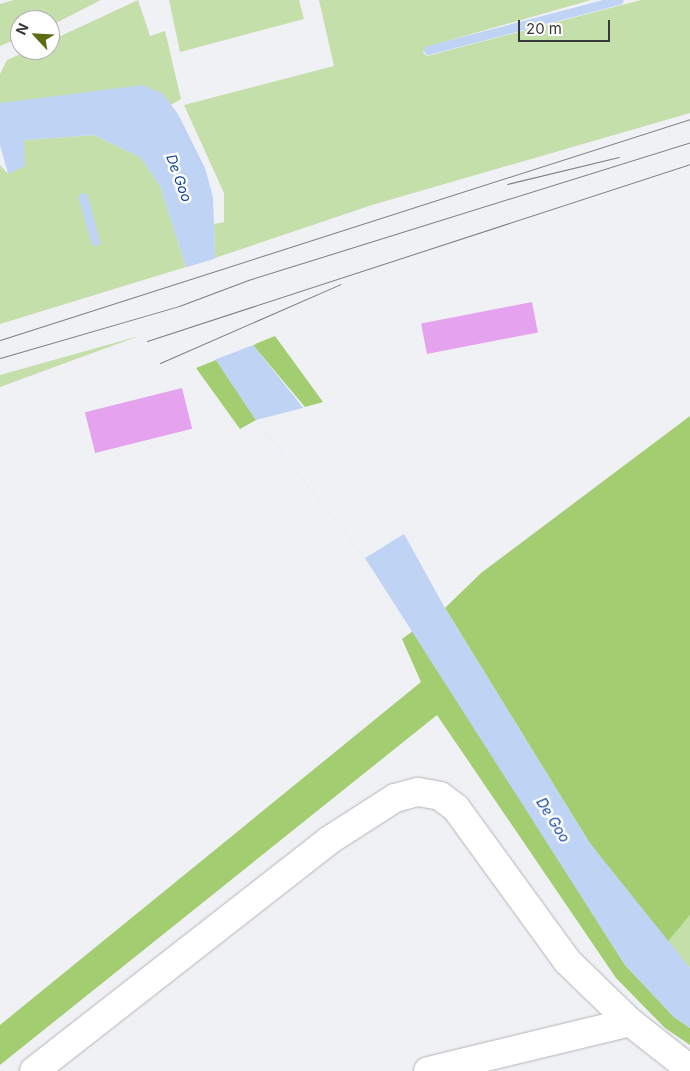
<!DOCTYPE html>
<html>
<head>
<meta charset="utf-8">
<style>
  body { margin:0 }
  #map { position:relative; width:690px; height:1071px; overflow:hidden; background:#f0f1f4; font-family:Inter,sans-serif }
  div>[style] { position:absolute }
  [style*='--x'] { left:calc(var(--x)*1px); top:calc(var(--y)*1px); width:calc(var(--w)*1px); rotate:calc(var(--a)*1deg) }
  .green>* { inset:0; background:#c5dfaa }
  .forest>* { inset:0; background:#a3cd71 }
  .water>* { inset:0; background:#bfd3f4 }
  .pier>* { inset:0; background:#f0f1f4 }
  .stream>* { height:9px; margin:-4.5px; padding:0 4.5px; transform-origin:4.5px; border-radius:4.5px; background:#bfd3f4 }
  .building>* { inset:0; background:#e5a2ef; transform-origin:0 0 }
  .roads { filter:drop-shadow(0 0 1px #b3b4b6) drop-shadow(0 0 1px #b3b4b6) }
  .minor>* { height:28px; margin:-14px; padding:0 14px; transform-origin:14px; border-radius:14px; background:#fff }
  .tram>* { height:1px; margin:-0.5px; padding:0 0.5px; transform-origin:0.5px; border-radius:0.5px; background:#7e7e80 }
  span { translate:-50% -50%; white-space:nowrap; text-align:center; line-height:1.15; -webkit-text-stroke:5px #fefeff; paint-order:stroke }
  .water-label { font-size:14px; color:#0c419d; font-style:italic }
  .north { position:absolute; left:10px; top:10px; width:50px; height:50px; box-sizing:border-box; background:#fefeff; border:1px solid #afafb0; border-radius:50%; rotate:295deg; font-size:14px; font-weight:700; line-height:20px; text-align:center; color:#383839 }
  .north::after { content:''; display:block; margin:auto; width:18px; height:22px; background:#5e6b14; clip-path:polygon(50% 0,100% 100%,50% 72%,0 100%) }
  .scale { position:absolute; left:518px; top:20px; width:92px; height:22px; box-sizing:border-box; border:2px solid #383839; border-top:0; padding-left:6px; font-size:15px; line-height:18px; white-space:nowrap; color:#383839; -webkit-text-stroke:4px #fefeff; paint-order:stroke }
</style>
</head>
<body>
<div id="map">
  <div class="green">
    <i style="clip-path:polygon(14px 0,101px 0,50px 26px,50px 20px,20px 20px,20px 38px,0 46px,0 4px)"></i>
    <i style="clip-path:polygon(138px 0,150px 36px,165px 31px,181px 99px,171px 105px,163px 94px,0 103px,0 74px,7px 60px,29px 50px,50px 50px,50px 41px)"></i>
    <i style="clip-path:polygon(169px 0,299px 0,304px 19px,180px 52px)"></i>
    <i style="clip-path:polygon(319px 0,591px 0,426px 47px,423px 53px,427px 56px,641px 0,690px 0,690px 113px,372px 205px,215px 258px,214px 224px,224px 222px,224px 193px,184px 105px,334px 66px)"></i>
    <i style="clip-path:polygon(94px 135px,140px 157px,160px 186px,186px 267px,0 324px,0 165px,8px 174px,24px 140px)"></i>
    <i style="clip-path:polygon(139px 336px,0 387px,0 375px)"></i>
    <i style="clip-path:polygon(690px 915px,690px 968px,666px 944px)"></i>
  </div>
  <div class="forest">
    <i style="clip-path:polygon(275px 336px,323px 402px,305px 407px,253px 345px)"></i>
    <i style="clip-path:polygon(216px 360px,256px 420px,240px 429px,196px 368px)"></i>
    <i style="clip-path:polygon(690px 416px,690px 915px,666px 944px,589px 842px,445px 608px,481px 573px)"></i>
    <i style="clip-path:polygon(413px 631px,625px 965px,674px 1017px,690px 1028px,690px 1045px,665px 1028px,616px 978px,437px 715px,0 1065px,0 1025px,421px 682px,402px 639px)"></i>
  </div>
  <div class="water">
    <i style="clip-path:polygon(143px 85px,163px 94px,178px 114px,205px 168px,213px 197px,215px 258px,253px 345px,404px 534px,445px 608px,589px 842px,690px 968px,690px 1028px,674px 1017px,625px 965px,365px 558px,256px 420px,216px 360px,160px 186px,140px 157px,94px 135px,24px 140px,25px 166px,8px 174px,0 145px,0 103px)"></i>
  </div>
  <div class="pier">
    <i style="clip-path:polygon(217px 258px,256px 344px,214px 360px,184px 268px)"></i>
    <i style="clip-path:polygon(307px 407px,404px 534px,365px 558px,256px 420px)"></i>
  </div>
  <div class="stream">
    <i style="--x:428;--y:50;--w:197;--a:-14.7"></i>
    <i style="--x:83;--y:197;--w:46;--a:74.7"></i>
  </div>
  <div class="building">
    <i style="left:532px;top:302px;width:31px;height:113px;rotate:79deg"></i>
    <i style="left:182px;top:388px;width:42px;height:100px;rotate:76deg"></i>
  </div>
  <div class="roads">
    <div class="minor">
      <i style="--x:34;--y:1071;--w:373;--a:-38"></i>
      <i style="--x:328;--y:841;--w:80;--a:-32.7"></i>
      <i style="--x:395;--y:798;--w:24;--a:-15"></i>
      <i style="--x:418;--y:792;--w:22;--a:10"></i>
      <i style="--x:440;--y:796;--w:20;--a:37"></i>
      <i style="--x:456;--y:808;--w:189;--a:54"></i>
      <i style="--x:567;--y:961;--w:88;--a:44.1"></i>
      <i style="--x:630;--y:1022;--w:76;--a:38.1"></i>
      <i style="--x:428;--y:1071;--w:208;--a:-13.6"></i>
    </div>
  </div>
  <div class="tram">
    <i style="--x:507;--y:184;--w:115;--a:-13.6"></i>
    <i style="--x:0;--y:340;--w:725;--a:-17.76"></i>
    <i style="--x:147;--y:341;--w:571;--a:-18.05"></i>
    <i style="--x:0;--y:358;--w:186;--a:-16.2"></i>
    <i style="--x:179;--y:306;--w:74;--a:-20.6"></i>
    <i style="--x:248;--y:280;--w:463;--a:-17.3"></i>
    <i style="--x:160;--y:363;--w:197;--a:-23.6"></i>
  </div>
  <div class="water-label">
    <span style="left:179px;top:178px;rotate:70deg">De Goo</span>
    <span style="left:553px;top:820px;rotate:58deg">De Goo</span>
  </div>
  <div class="north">N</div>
  <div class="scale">20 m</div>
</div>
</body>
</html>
